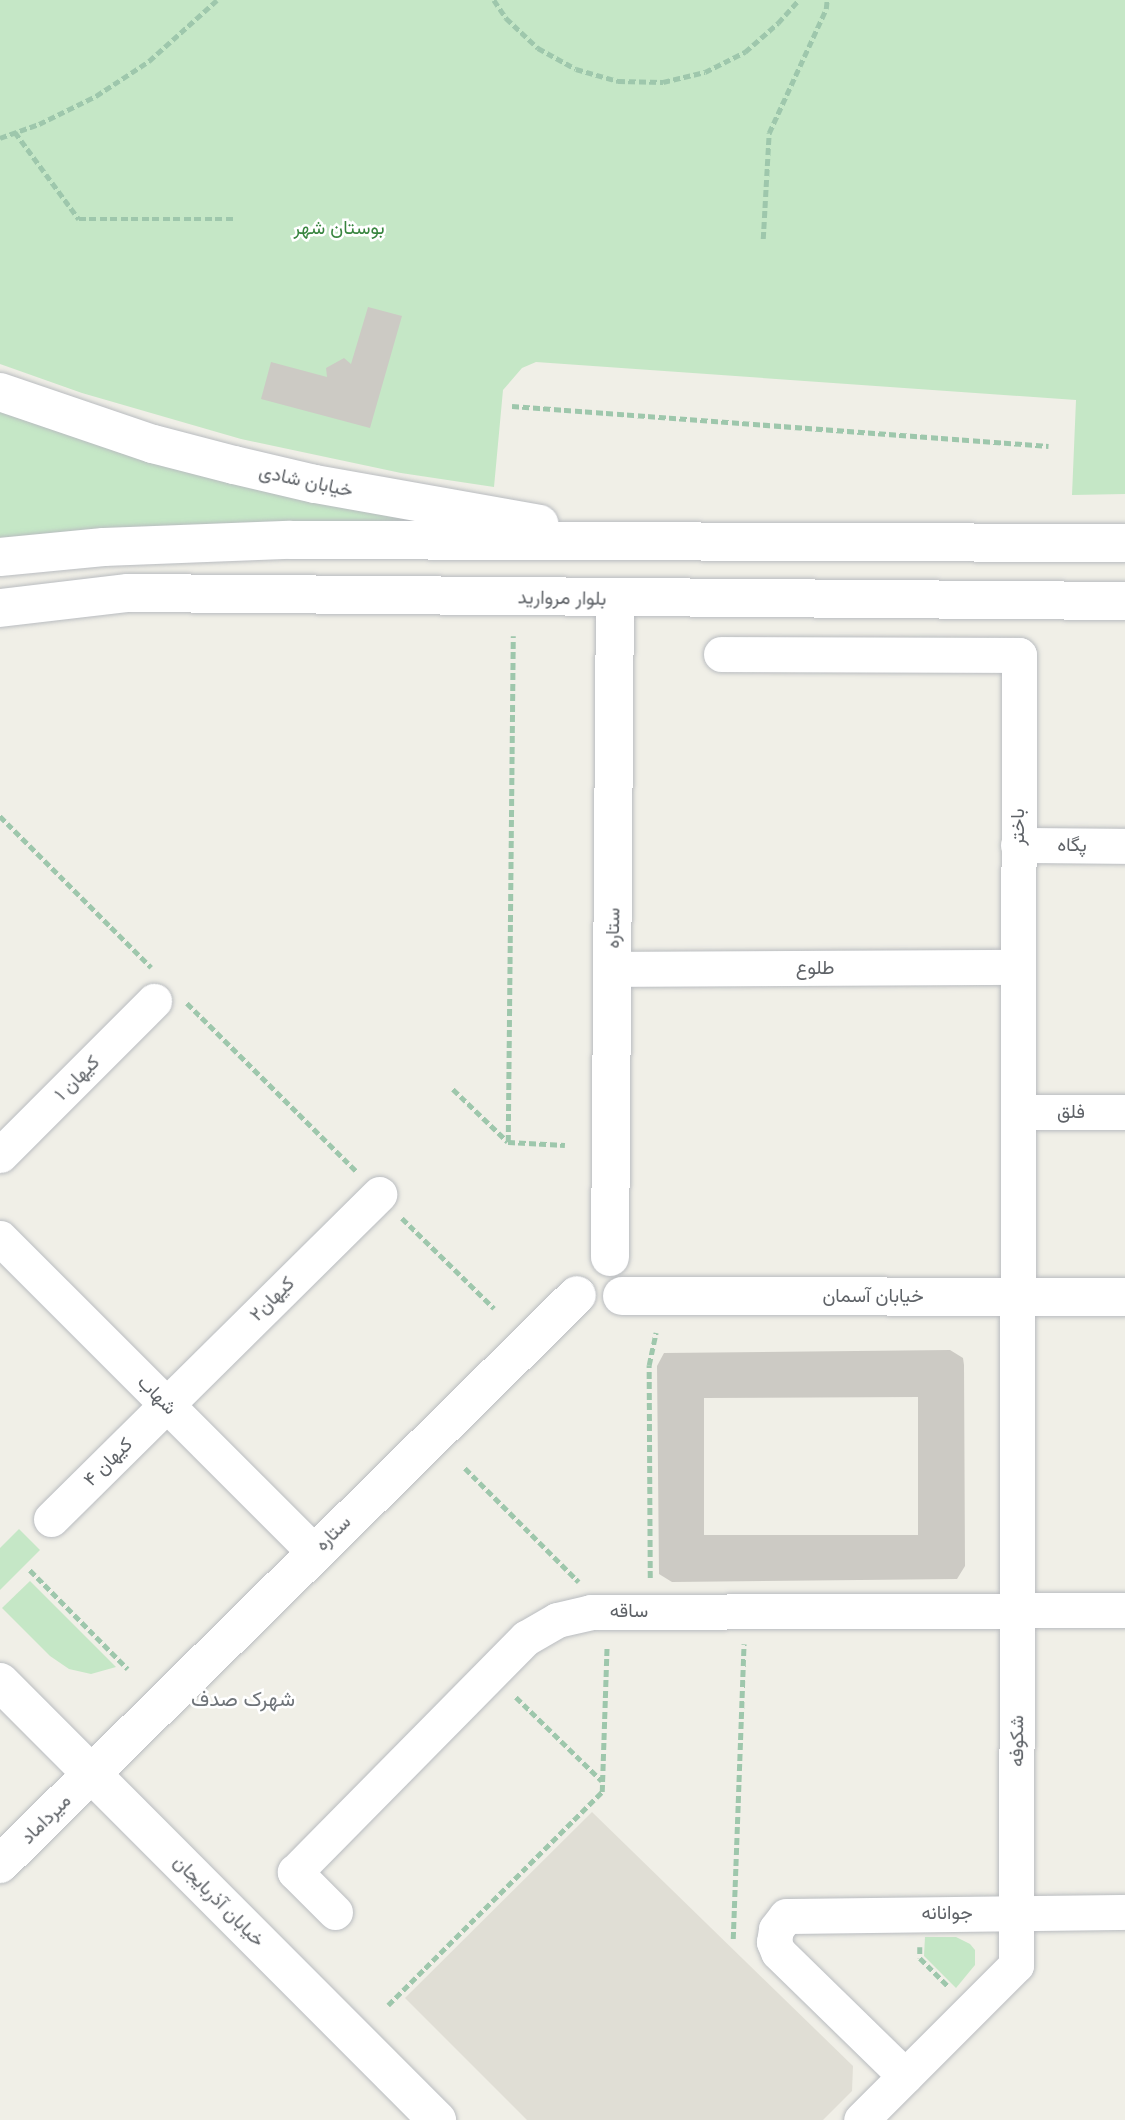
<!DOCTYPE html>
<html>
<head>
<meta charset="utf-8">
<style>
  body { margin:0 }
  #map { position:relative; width:1125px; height:2120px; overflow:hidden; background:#f0efe7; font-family:Poppins,Vazirmatn,sans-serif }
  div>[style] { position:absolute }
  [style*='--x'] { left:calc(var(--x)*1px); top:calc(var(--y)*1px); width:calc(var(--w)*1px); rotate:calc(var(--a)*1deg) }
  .education>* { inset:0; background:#e0ded5 }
  .green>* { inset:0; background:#c5e7c6 }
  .building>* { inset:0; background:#cccac4 }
  .path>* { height:4.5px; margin-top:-2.25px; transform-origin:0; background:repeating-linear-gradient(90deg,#9ec7ac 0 7px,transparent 0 10.5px) }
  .roads { filter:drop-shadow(0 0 2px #b9bcc0) drop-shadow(0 0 2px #b9bcc0) }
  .street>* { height:35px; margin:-17.5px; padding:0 17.5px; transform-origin:17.5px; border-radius:17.5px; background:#fff }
  .secondary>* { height:38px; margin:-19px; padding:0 19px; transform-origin:19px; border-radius:19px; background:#fff }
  span { translate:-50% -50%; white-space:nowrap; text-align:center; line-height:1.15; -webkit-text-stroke:5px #fff; paint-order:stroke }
  .park-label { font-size:19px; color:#38853f }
  .street-label { font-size:19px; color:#5e6267 }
  .neighbourhood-label { font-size:21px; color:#6f7479 }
</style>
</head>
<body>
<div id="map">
  <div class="education">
    <i style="clip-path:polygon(592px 1812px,853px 2066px,852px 2091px,823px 2120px,527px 2120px,405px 1998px)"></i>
  </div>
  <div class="green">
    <i style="clip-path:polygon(0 0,1125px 0,1125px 494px,1072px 495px,1076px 400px,536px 362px,522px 368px,503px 390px,494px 487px,401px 473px,241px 439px,82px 393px,0 364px)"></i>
    <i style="clip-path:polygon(0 411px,477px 529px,0 540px)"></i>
    <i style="clip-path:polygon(19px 1529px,40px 1550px,0 1590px,0 1548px)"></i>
    <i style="clip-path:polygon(30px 1581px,116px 1667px,91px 1674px,69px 1669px,50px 1656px,2px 1608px)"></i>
    <i style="clip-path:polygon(925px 1937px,956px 1937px,970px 1944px,975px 1950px,975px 1965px,956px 1988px,924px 1956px)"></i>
  </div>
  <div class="building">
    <i style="clip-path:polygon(368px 307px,402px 316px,370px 428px,261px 399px,271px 362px,327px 377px,326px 368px,344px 358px,351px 364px)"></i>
    <i style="clip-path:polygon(evenodd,950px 1350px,963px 1358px,964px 1365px,965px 1566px,957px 1579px,672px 1582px,659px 1574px,657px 1366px,664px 1353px,950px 1350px,918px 1397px,918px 1535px,704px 1535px,704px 1398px,918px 1397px)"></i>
  </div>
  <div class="path">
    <i style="--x:494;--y:0;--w:22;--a:56"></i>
    <i style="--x:506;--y:18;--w:44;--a:43.2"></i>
    <i style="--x:538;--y:48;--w:43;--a:28.9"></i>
    <i style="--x:576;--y:69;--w:44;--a:15.9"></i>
    <i style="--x:618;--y:81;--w:45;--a:1.3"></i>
    <i style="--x:663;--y:82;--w:43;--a:-13.4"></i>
    <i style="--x:705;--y:72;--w:45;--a:-26.6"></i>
    <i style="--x:745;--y:52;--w:44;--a:-41.3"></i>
    <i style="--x:778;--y:23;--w:31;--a:-48"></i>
    <i style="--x:15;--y:132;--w:108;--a:53.7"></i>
    <i style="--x:79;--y:219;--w:155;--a:0"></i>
    <i style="--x:0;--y:138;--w:41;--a:-19.7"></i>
    <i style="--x:39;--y:124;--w:64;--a:-26.2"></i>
    <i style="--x:96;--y:96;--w:64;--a:-33.4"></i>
    <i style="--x:149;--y:61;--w:91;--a:-41.9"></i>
    <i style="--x:763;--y:239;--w:106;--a:-86.8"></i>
    <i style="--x:769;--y:133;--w:136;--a:-65.3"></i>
    <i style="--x:826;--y:9;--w:9;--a:-84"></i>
    <i style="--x:512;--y:406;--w:538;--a:4.26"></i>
    <i style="--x:0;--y:816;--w:214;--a:45"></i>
    <i style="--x:187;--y:1003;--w:240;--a:44.8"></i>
    <i style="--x:453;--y:1089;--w:76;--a:43.9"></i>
    <i style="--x:508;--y:1142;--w:57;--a:3"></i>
    <i style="--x:508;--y:1142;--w:506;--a:-89.43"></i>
    <i style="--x:402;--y:1218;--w:129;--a:44.4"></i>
    <i style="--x:465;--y:1468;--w:161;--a:45"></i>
    <i style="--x:30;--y:1570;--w:139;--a:45.3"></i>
    <i style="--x:650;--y:1578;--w:213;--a:-90.3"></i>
    <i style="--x:649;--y:1365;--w:33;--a:-78"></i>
    <i style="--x:516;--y:1697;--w:120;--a:44.3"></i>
    <i style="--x:733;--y:1939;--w:295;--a:-87.9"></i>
    <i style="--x:920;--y:1947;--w:11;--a:90"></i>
    <i style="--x:920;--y:1958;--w:40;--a:45"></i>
    <i style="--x:388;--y:2005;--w:302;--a:-44.9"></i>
    <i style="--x:602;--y:1792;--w:147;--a:-88.1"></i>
  </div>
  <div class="roads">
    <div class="street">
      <i style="--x:721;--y:654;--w:298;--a:0.2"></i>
      <i style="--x:1019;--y:655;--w:1310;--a:90.13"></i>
      <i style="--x:1016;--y:1965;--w:219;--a:135"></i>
      <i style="--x:1018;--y:845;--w:107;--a:0.5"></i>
      <i style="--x:612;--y:969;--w:406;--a:-0.3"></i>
      <i style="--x:1018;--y:1112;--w:107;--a:0"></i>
      <i style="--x:0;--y:1155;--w:218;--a:-45"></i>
      <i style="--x:0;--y:1238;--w:444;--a:45"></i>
      <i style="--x:51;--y:1519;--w:462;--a:-44.7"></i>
      <i style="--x:335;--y:1912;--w:57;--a:-135"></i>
      <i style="--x:295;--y:1872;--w:329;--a:-45.4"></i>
      <i style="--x:526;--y:1638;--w:36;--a:-30"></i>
      <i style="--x:557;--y:1620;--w:35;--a:-13"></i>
      <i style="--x:591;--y:1612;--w:534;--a:-0.21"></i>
      <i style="--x:905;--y:2076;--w:177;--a:-135.7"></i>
      <i style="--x:778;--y:1952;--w:11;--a:-112"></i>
      <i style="--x:774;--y:1942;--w:13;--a:-81"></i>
      <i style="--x:776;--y:1929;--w:16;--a:-52"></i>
      <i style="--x:786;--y:1916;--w:339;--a:-0.7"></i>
    </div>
    <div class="secondary">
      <i style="--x:0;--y:392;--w:162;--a:18.8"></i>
      <i style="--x:153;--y:444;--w:84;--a:14.5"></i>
      <i style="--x:234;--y:465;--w:83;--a:13.2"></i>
      <i style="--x:315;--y:484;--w:228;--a:10.1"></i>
      <i style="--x:0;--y:557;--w:104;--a:-5.5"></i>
      <i style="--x:104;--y:547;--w:186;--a:-2.2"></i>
      <i style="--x:290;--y:540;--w:835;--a:0.21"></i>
      <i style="--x:0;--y:608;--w:129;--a:-6.7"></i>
      <i style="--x:128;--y:593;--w:997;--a:0.46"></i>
      <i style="--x:610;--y:1257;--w:659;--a:-89.57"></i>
      <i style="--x:622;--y:1296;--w:503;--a:0.11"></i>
      <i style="--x:0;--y:1682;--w:619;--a:45.07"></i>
      <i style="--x:0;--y:1864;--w:810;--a:-44.6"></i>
    </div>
  </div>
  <div class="park-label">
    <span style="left:339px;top:228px">بوستان شهر</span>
  </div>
  <div class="street-label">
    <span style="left:306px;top:481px;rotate:12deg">خیابان شادی</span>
    <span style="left:562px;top:598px;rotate:1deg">بلوار مروارید</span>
    <span style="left:1018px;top:827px;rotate:-90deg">باختر</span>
    <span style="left:1072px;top:845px;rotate:1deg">پگاه</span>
    <span style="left:613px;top:928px;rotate:-89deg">ستاره</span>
    <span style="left:815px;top:968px">طلوع</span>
    <span style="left:77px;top:1078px;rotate:-45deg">کیهان ۱</span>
    <span style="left:1071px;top:1112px">فلق</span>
    <span style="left:873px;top:1296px">خیابان آسمان</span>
    <span style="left:272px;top:1299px;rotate:-45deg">کیهان۲</span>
    <span style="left:157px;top:1395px;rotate:45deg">شهاب</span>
    <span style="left:108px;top:1462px;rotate:-45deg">کیهان ۴</span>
    <span style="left:333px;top:1533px;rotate:-45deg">ستاره</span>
    <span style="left:629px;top:1611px">ساقه</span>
    <span style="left:1017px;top:1741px;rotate:-90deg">شکوفه</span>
    <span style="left:46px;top:1819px;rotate:-45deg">میرداماد</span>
    <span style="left:219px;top:1901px;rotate:45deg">خیابان آذربایجان</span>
    <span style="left:947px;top:1913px">جوانانه</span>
  </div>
  <div class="neighbourhood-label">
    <span style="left:243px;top:1699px">شهرک صدف</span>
  </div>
</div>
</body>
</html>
